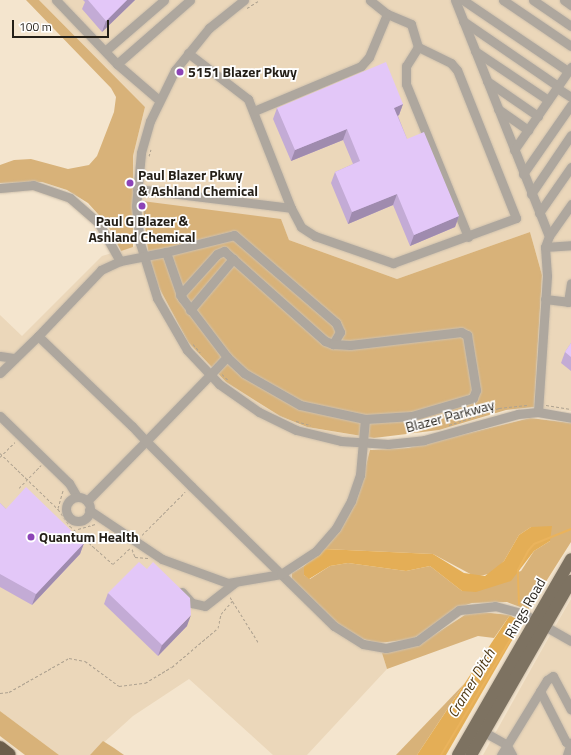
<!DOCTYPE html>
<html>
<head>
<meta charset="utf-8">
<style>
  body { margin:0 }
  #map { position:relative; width:571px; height:755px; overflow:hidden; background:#f4e5ce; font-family:"Titillium Web",sans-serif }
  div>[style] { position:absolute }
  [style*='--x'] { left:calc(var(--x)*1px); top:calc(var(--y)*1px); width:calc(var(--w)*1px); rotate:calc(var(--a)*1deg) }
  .built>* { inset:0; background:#ebd7ba }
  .green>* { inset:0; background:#d8b279 }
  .forest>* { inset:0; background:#e4ae56 }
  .stream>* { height:2px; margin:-1px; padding:0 1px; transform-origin:1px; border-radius:1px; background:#eab35c }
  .path>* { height:1px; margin-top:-0.5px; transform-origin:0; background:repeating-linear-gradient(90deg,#aea290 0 3px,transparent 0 5px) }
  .roads { filter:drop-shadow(0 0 1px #cfc1ad) drop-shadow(0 0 1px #cfc1ad) }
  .minor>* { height:9px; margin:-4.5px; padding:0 4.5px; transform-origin:4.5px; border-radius:4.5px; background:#aea79e }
  .minor>.ring { margin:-4.5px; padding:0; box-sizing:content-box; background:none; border:9px solid #aea79e; border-radius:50% }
  .major>* { height:12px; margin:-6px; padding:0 6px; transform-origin:6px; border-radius:6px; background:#7d7261 }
  .highway>* { height:14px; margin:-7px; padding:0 7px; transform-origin:7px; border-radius:7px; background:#6c5e4b }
  .wall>* { inset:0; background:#c3abd5 }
  .shaded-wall>* { inset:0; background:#9f8bae }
  .building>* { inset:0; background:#e3c7f8 }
  .dots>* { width:11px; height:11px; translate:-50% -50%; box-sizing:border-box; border:2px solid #fff; border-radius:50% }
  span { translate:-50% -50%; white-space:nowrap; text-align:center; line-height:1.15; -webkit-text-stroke:3.5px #fff; paint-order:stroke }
  .poi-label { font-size:14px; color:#241f17; font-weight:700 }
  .left { translate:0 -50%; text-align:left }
  .street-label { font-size:14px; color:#241f17 }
  .water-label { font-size:15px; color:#4f3914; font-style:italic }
  .scale { position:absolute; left:12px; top:20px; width:97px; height:18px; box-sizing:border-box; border:2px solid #241f17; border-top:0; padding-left:5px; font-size:12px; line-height:14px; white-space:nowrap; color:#241f17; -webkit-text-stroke:3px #fff; paint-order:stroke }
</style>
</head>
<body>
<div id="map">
  <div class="built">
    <i style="clip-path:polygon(39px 0,571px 0,571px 411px,534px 407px,542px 275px,530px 232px,397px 279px,289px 240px,281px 220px,130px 201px,133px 156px,145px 107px)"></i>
    <i style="clip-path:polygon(146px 243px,156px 282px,188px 342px,226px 382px,280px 416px,306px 427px,374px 438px,358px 497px,344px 523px,324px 549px,292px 572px,379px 643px,387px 669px,307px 755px,273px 755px,189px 679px,133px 716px,90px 755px,59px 755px,0 711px,0 315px,22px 336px,102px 256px)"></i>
    <i style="clip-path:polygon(571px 599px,571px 755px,483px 755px,549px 637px)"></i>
  </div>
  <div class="green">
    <i style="clip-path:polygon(26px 0,39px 0,145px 107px,133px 156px,133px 247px,121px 251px,107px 224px,88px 203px,67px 190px,42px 182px,0 183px,0 165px,14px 160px,31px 159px,68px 169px,89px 165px,97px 156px,114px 112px,116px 97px,111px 88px)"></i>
    <i style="clip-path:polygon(142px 201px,281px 219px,289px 240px,397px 279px,530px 232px,542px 275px,534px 407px,506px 410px,439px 430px,374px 438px,307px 427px,280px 416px,226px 382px,188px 342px,156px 282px,148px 251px)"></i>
    <i style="clip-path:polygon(530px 418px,571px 423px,571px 542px,528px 610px,507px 602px,472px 603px,457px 608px,413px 639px,379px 643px,359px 638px,343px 629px,292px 579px,292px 573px,304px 566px,304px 575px,310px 579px,330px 566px,348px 563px,406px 571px,430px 566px,462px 591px,521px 571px,534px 551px,550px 541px,531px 527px,519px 535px,504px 561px,492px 573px,476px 577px,433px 554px,324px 549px,344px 523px,358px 497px,370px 450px,408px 448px)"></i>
    <i style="clip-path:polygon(471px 611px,510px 615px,494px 638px,478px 636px,387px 669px,382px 653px,423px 642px)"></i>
    <i style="clip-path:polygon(464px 684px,417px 755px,396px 755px)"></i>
    <i style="clip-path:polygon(0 711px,59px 755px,25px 755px,0 736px)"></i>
    <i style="clip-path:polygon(103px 741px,114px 748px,124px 755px,90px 755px)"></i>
  </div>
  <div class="forest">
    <i style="clip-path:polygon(552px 526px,550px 541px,534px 551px,511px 581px,476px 592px,462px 591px,430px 566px,406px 571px,348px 563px,330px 566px,309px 579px,304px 575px,304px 566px,324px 549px,433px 554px,464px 573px,485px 576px,504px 561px,519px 535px,531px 527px)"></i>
    <i style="clip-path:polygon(510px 615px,522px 623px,446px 755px,417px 755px)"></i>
  </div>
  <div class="stream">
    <i style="--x:519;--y:604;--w:34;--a:-92"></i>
    <i style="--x:518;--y:570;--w:21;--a:-62"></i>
    <i style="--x:528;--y:551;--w:9;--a:-49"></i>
    <i style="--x:534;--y:544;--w:40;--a:-22"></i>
    <i style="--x:441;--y:755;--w:140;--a:-59"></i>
    <i style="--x:513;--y:635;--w:15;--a:-79"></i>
  </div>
  <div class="path">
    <i style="--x:247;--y:8;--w:15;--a:-32"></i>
    <i style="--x:149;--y:156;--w:7;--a:-74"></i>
    <i style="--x:145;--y:201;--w:14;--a:90"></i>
    <i style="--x:193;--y:344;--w:11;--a:49"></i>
    <i style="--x:222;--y:374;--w:8;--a:45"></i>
    <i style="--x:546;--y:405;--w:25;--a:9"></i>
    <i style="--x:296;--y:421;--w:15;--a:16"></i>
    <i style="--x:449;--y:425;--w:53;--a:-18.8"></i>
    <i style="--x:499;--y:408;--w:28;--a:-6"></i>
    <i style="--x:0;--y:453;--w:81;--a:44"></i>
    <i style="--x:58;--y:509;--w:21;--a:55"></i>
    <i style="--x:70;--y:526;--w:57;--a:41.5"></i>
    <i style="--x:113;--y:564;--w:23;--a:-43"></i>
    <i style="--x:0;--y:457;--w:21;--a:-45"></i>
    <i style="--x:19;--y:488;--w:32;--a:-46"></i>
    <i style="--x:58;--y:508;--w:19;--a:-74"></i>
    <i style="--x:78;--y:529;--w:19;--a:-16"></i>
    <i style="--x:142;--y:535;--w:61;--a:-45"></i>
    <i style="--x:132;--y:549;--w:9;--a:69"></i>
    <i style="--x:135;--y:557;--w:13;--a:4"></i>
    <i style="--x:230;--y:597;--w:53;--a:58.1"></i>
    <i style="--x:0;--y:693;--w:9;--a:-6"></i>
    <i style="--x:9;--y:692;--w:69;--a:-29.5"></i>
    <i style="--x:69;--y:658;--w:16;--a:11"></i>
    <i style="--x:85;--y:661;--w:42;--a:36.3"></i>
    <i style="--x:119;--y:686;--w:26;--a:-7"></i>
    <i style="--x:145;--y:683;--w:31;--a:-31"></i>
    <i style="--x:172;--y:667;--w:60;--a:-40.3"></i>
    <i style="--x:218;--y:628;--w:14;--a:-78"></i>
    <i style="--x:221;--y:614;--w:18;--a:-49"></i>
  </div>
  <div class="roads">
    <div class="minor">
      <i style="--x:56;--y:0;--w:88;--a:46.4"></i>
      <i style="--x:117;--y:64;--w:55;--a:40.6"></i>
      <i style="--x:244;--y:0;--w:45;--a:141.3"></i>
      <i style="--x:209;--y:28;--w:54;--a:129"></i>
      <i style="--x:175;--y:70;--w:57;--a:116.1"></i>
      <i style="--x:150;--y:121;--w:33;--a:106"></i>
      <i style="--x:141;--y:153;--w:53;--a:95.4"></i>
      <i style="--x:136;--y:206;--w:37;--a:84"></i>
      <i style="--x:140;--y:243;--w:58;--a:72.8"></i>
      <i style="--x:157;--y:298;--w:60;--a:60"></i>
      <i style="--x:187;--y:350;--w:47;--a:46.7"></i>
      <i style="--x:219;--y:384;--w:49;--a:35"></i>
      <i style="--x:259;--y:412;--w:41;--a:25.9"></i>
      <i style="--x:296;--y:430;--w:46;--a:13.7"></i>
      <i style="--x:341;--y:441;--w:47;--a:3.7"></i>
      <i style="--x:388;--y:444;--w:36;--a:-6"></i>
      <i style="--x:424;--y:440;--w:98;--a:-15.5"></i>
      <i style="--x:518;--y:414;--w:20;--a:-6"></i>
      <i style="--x:538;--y:412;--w:34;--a:10"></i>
      <i style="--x:455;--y:0;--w:254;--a:68.3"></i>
      <i style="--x:549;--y:236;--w:12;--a:110"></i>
      <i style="--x:545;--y:247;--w:29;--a:86"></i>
      <i style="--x:547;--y:276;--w:136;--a:93.8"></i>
      <i style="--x:463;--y:0;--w:127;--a:34.1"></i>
      <i style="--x:503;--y:0;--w:82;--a:34.1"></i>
      <i style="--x:533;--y:0;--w:46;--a:34.4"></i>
      <i style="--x:564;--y:0;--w:9;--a:36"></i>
      <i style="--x:463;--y:21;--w:115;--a:34.4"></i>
      <i style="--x:418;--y:47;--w:22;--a:122"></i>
      <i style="--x:406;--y:66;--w:18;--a:90"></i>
      <i style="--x:406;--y:84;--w:165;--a:67.9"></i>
      <i style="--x:105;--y:51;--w:78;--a:-40.8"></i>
      <i style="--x:475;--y:51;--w:88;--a:33.9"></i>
      <i style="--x:188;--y:53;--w:76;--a:37.5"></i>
      <i style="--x:248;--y:99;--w:117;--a:68.5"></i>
      <i style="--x:117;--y:64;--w:97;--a:-41.2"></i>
      <i style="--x:487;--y:81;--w:62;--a:34.5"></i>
      <i style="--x:557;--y:88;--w:17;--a:33"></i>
      <i style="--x:498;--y:109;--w:37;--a:35"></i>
      <i style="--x:254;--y:111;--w:116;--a:-22.8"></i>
      <i style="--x:361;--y:66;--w:12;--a:-48"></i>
      <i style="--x:369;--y:57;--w:47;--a:-67.3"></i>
      <i style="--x:514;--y:150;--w:101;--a:-55.5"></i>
      <i style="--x:523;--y:174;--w:84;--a:-55.2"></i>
      <i style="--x:0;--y:188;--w:33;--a:-5"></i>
      <i style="--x:33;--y:185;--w:39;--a:19"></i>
      <i style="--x:70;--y:198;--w:37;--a:41"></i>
      <i style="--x:98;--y:222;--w:45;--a:60.6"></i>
      <i style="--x:137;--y:189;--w:155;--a:7"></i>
      <i style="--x:291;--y:208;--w:21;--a:62"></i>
      <i style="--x:301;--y:227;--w:17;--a:33"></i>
      <i style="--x:315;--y:236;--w:83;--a:19.1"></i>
      <i style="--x:393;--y:263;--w:131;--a:-20.1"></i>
      <i style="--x:516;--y:218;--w:159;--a:-111.7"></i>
      <i style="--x:457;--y:70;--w:9;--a:-131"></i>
      <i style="--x:451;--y:63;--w:37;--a:-154"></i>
      <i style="--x:418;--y:47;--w:24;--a:-107"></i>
      <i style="--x:411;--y:24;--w:26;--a:-157"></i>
      <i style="--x:387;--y:14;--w:22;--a:-141"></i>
      <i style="--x:531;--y:194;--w:71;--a:-55.9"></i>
      <i style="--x:539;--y:213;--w:56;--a:-55.2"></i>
      <i style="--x:549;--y:236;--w:39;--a:-55"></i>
      <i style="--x:545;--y:247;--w:26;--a:-4"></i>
      <i style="--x:166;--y:252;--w:70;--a:-14"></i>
      <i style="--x:234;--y:235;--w:135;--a:40.8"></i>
      <i style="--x:336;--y:323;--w:10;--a:66"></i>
      <i style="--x:340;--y:332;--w:14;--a:120"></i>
      <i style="--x:180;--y:295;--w:55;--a:-47.9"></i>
      <i style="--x:217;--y:254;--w:8;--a:-23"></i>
      <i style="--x:224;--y:251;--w:12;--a:42"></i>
      <i style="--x:545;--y:299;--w:23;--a:7"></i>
      <i style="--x:568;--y:302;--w:19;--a:-81"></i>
      <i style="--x:190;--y:310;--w:67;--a:-49.9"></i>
      <i style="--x:233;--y:259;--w:123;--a:41.7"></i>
      <i style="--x:325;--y:341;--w:9;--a:21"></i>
      <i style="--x:333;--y:344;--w:17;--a:3"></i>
      <i style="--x:350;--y:345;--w:112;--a:-6.7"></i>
      <i style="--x:461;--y:332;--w:7;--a:27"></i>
      <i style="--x:467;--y:335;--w:56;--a:80.7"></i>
      <i style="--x:476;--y:390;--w:9;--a:111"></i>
      <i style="--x:473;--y:398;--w:64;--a:163.6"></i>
      <i style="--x:412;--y:416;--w:47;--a:176.3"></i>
      <i style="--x:0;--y:356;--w:15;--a:8"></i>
      <i style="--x:0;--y:373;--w:53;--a:-44.2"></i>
      <i style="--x:0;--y:416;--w:96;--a:44.2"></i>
      <i style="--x:69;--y:483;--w:16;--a:60"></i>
      <i class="ring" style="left:66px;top:497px;width:15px;height:15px"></i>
      <i style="--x:87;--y:501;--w:84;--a:-45.5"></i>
      <i style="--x:146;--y:441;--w:92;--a:-45.9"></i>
      <i style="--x:210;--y:375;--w:25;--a:-47"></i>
      <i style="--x:227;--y:357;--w:74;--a:-127.3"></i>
      <i style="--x:182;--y:298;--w:49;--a:-109.2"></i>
      <i style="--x:166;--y:252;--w:47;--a:168.9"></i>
      <i style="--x:120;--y:261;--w:21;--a:155"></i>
      <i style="--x:101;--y:270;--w:91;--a:133.7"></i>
      <i style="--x:38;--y:336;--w:130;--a:43.8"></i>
      <i style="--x:132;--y:426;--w:21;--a:47"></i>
      <i style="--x:146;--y:441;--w:64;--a:45"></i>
      <i style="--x:191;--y:486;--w:200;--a:44.4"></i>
      <i style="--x:334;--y:626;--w:34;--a:32"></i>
      <i style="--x:363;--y:644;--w:23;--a:10"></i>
      <i style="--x:386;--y:648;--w:32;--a:-13"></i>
      <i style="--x:417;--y:641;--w:52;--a:-36.4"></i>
      <i style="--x:459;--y:610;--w:36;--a:-6"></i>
      <i style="--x:495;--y:606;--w:28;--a:15"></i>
      <i style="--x:522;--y:613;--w:56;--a:29.7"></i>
      <i style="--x:89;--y:510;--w:88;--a:33.9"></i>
      <i style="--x:162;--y:559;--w:70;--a:20"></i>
      <i style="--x:228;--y:583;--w:54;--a:-9.6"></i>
      <i style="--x:281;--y:574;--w:42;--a:-33.3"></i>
      <i style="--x:316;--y:551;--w:30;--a:-49"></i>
      <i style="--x:336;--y:528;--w:31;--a:-61"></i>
      <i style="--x:351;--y:501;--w:28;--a:-71"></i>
      <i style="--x:360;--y:475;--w:56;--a:-84.9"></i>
      <i style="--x:365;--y:419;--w:66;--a:-167.8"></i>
      <i style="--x:300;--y:405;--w:64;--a:-150.3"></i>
      <i style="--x:244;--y:373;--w:23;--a:-137"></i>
      <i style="--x:182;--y:592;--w:15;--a:48"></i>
      <i style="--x:192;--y:603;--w:13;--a:13"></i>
      <i style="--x:205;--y:606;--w:39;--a:-38"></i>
      <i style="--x:540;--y:691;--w:57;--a:63"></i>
      <i style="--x:566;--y:742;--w:5;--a:22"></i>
      <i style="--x:484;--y:732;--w:25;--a:29"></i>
      <i style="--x:506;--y:744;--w:13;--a:61"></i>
      <i style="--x:501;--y:755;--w:88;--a:-58.5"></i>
      <i style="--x:547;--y:680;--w:7;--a:-34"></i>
      <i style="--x:553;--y:676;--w:38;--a:62"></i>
      <i style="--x:567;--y:755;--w:13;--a:-72"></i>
    </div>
    <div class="major">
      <i style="--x:458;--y:755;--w:226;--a:-60"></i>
      <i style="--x:471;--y:755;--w:201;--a:-60.1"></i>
    </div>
    <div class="highway">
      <i style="--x:0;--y:748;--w:11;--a:38"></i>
    </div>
  </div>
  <div class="wall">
    <i style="clip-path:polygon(83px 0,135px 0,102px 32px,82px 9px,85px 2px)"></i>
    <i style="clip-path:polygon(403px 104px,399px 115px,398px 116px,407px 139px,459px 216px,455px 227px,410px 246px,393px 205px,348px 224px,331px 183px,335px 172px,353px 164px,343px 140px,291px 161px,273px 119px,277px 108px)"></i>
    <i style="clip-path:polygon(571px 343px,571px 371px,561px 363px,565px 352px)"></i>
    <i style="clip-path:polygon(0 503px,6px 509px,84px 543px,80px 554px,32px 605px,0 587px)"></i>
    <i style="clip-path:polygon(108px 593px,187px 626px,158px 656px,104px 604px)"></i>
  </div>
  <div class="shaded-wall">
    <i style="clip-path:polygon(127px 0,135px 0,102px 32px,106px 21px)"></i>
    <i style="clip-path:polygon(403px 104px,399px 115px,390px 119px,394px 108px)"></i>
    <i style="clip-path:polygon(347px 129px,343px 140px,291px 161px,295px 150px)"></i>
    <i style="clip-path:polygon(397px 194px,393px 205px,348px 224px,352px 212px)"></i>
    <i style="clip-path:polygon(459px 216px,455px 227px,410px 246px,414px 235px)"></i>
    <i style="clip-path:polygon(84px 543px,80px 554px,32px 605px,36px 594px)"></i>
    <i style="clip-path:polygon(191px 615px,187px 626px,158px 656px,162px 645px)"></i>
  </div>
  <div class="building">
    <i style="clip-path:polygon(88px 0,127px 0,106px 21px)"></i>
    <i style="clip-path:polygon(386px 62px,403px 104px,394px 108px,407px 139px,424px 132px,459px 216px,414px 235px,397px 194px,352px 212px,335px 172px,360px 161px,347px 129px,295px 150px,277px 108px)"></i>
    <i style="clip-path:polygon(571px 343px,571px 357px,565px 352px)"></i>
    <i style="clip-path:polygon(26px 487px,84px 543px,36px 594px,0 574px,0 503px,6px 509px)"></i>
    <i style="clip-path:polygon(139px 562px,147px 569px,153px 562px,190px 598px,191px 615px,162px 645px,108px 593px)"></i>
  </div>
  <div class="dots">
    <i style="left:180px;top:72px;background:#8c44b7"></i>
    <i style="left:130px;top:183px;background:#8c44b7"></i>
    <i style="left:142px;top:206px;background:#8c44b7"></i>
    <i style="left:31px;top:537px;background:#8c44b7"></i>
  </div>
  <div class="poi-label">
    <span class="left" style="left:188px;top:72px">5151 Blazer Pkwy</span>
    <span class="left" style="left:138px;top:183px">Paul Blazer Pkwy<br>&amp; Ashland Chemical</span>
    <span style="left:142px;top:229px">Paul G Blazer &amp;<br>Ashland Chemical</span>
    <span class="left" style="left:39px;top:537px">Quantum Health</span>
  </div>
  <div class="street-label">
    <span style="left:450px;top:416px;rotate:-15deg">Blazer Parkway</span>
    <span style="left:525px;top:608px;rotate:-60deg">Rings Road</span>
  </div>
  <div class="water-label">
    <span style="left:471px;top:683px;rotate:-59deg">Cramer Ditch</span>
  </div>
  <div class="scale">100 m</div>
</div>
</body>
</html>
